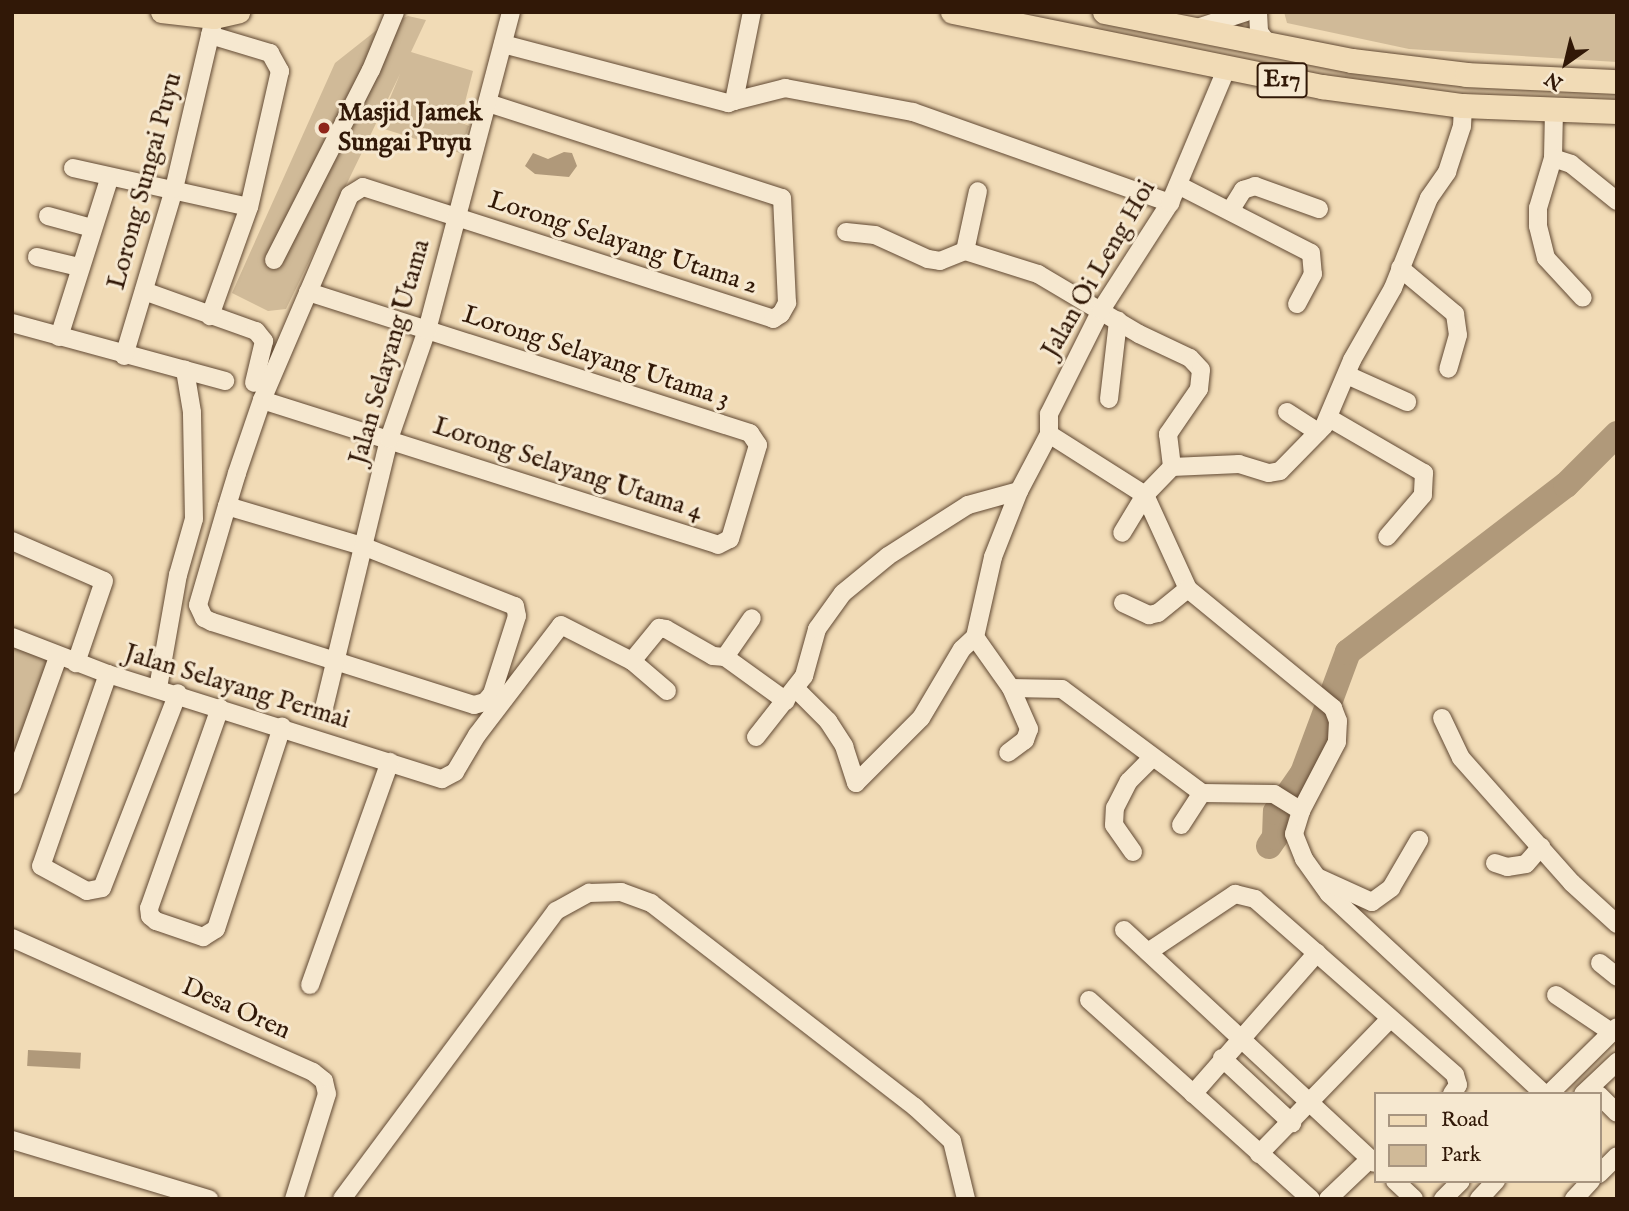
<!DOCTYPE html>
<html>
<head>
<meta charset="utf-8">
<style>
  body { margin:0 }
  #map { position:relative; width:1629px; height:1211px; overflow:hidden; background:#f1dbb6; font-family:"IM FELL English",serif }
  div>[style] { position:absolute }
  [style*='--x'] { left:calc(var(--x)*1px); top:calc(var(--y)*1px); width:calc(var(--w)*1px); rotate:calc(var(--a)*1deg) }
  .green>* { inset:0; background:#d0ba98 }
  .water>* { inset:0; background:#b0997a; transform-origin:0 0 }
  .river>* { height:26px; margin:-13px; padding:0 13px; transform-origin:13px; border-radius:13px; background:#b0997a }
  .roads { filter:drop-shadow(0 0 2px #614933) drop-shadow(0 0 2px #614933) }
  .minor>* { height:18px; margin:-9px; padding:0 9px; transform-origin:9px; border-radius:9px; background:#f6e8d0 }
  .major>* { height:21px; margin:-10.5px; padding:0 10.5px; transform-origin:10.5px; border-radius:10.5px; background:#f1dbb6 }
  .highway>* { height:24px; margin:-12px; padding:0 12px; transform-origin:12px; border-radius:12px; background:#f1dbb6 }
  .dots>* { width:19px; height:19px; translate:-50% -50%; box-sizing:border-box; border:4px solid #f6e8d0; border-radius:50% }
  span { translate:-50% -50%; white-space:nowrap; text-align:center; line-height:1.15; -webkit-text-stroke:6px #f6e8d0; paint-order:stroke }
  .shield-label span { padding:2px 5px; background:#f6e8d0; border:2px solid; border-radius:5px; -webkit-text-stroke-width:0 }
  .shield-label { font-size:24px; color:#311807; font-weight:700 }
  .poi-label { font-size:26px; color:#311807; font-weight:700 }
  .left { translate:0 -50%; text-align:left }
  .street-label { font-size:26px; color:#311807 }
  .frame { position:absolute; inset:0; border:14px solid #311807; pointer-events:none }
  .legend { position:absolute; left:1374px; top:1092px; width:228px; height:91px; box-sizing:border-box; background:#f6e8d0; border:2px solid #a79580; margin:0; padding:9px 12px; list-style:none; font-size:21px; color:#311807 }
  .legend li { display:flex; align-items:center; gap:14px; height:35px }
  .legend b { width:35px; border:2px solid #a79580 }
  .north { position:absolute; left:1531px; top:28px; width:70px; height:70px; -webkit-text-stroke:5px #f6e8d0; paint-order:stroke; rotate:214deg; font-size:19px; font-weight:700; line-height:28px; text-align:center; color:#311807 }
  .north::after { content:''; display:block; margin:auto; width:24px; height:32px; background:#311807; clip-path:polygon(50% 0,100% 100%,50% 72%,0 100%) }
</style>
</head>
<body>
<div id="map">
  <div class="green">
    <i style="clip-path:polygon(1284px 12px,1617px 12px,1617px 62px,1409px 49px,1287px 23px)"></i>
    <i style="clip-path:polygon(408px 16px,426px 20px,411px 52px,473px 71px,460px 122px,469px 126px,460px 153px,378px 127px,400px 74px,286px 309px,268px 311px,232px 293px,335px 63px,378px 29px)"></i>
    <i style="clip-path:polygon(12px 645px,46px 660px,48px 672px,12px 761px)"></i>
  </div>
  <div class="water">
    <i style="clip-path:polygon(564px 152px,572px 153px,577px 166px,569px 177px,535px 174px,525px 166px,533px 153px,548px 159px)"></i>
    <i style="left:28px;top:1050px;width:53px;height:16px;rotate:3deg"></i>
  </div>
  <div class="river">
    <i style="--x:1269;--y:846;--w:11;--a:-56"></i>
    <i style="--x:1275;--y:837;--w:25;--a:-88"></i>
    <i style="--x:1276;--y:812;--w:47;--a:-55.3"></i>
    <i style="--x:1303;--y:773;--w:129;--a:-69.6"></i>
    <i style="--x:1348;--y:652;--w:275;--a:-37.5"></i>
    <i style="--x:1566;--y:485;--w:72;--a:-45"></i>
  </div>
  <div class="roads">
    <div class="minor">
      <i style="--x:1258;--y:12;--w:20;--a:87"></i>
      <i style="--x:1259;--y:32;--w:15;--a:53"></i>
      <i style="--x:1200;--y:27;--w:48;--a:-18.1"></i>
      <i style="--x:210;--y:35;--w:63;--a:16.7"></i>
      <i style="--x:270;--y:53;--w:21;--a:61"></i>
      <i style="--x:280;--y:71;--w:139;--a:102.8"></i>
      <i style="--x:249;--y:207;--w:116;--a:109.7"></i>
      <i style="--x:503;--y:44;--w:233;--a:14.7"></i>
      <i style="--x:728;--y:103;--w:6;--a:-18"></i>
      <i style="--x:734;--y:101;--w:91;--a:-78.6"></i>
      <i style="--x:734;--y:101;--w:53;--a:-14.3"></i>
      <i style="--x:785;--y:88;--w:130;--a:10.6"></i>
      <i style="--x:913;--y:112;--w:273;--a:19.5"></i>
      <i style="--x:1554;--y:110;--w:48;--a:91.2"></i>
      <i style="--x:1553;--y:158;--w:52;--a:106.7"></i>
      <i style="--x:1538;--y:208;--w:18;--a:90"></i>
      <i style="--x:1538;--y:226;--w:33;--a:76"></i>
      <i style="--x:1546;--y:258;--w:54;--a:47.2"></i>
      <i style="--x:1553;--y:158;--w:19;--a:18"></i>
      <i style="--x:1571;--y:164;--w:59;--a:38.8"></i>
      <i style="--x:73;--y:168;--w:180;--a:12.5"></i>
      <i style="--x:1178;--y:185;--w:149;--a:27.1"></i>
      <i style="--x:1311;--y:253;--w:21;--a:85"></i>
      <i style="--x:1313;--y:274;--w:34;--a:118"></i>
      <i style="--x:1230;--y:211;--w:25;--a:-58"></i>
      <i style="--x:1243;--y:190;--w:13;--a:-18"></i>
      <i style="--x:1255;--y:186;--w:68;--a:19.8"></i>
      <i style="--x:48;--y:216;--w:46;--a:15.3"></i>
      <i style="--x:846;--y:232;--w:29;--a:6"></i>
      <i style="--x:875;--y:235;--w:58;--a:24.4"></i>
      <i style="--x:928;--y:259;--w:12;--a:9"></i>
      <i style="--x:940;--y:261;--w:27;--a:-22"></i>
      <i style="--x:965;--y:251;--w:77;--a:17.5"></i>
      <i style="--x:1038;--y:274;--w:117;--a:30.7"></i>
      <i style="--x:1139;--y:334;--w:56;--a:25.2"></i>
      <i style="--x:1190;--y:358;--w:16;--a:47"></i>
      <i style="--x:1201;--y:370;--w:19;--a:96"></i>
      <i style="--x:1199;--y:389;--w:55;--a:124.6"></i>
      <i style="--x:1168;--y:434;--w:33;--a:83"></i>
      <i style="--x:1172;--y:467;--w:39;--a:134"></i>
      <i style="--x:1145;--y:495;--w:44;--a:121.2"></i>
      <i style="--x:965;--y:251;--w:61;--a:-77.8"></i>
      <i style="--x:37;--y:257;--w:43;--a:13.4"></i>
      <i style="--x:274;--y:260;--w:213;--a:-63"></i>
      <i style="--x:371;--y:70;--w:63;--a:-67.5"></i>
      <i style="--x:1400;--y:268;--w:72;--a:39.9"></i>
      <i style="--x:1455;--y:314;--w:21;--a:82"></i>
      <i style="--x:1458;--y:335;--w:35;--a:106"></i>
      <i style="--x:144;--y:291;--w:119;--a:19.7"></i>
      <i style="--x:256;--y:331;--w:13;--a:51"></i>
      <i style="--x:264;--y:341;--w:43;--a:103.4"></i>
      <i style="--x:12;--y:323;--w:221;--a:15.2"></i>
      <i style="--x:59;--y:337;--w:166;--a:-72.4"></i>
      <i style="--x:124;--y:356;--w:174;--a:-73.3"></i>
      <i style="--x:174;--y:189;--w:176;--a:-76.8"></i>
      <i style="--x:1347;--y:375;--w:66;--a:24.2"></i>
      <i style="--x:1109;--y:399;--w:79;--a:-83.4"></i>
      <i style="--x:262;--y:400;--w:478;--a:17.6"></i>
      <i style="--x:718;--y:545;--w:13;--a:-27"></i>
      <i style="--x:730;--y:539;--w:98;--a:-73.4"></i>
      <i style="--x:758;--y:445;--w:14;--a:-124"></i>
      <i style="--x:750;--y:433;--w:464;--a:-162.3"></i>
      <i style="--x:1287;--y:412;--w:37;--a:33"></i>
      <i style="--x:1329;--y:418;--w:110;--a:30.1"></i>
      <i style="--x:1424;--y:473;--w:22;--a:93"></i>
      <i style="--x:1423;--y:495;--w:55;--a:130.6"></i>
      <i style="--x:1049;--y:434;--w:114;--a:32.4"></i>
      <i style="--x:1145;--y:495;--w:103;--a:65.4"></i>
      <i style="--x:1188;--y:589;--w:188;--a:39.4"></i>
      <i style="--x:1333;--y:708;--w:14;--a:69"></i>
      <i style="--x:1338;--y:721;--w:21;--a:93"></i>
      <i style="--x:1337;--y:742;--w:78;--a:117.6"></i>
      <i style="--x:1301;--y:811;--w:24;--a:107"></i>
      <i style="--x:1294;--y:834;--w:27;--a:68"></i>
      <i style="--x:1304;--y:859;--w:43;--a:54.5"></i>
      <i style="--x:1329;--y:894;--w:294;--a:42.9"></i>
      <i style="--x:1172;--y:467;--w:67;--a:-2.6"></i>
      <i style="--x:1239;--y:464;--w:31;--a:17"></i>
      <i style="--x:1269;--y:473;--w:11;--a:-10"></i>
      <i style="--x:1280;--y:471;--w:63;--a:-45.6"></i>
      <i style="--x:1324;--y:426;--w:72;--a:-67"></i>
      <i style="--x:1352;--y:360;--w:83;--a:-60.3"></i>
      <i style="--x:1393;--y:288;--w:97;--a:-68.2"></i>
      <i style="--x:1429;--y:198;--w:32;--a:-55"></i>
      <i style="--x:1447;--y:172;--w:48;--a:-71.9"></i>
      <i style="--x:1462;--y:126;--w:20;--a:-87"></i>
      <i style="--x:227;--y:506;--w:144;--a:16.5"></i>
      <i style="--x:365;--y:547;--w:161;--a:21.5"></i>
      <i style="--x:515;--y:606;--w:10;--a:79"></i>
      <i style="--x:517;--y:616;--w:82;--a:107.8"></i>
      <i style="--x:492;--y:694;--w:11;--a:131"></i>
      <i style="--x:485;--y:702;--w:11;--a:165"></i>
      <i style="--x:474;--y:705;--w:275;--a:-162.4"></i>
      <i style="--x:212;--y:622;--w:9;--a:-153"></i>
      <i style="--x:204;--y:618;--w:14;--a:-115"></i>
      <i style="--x:198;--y:605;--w:103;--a:-73.7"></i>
      <i style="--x:227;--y:506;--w:34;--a:-73"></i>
      <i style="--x:237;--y:473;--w:77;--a:-71.1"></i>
      <i style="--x:262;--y:400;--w:223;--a:-66.8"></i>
      <i style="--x:350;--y:195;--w:15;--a:-32"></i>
      <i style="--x:363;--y:187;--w:431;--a:17.8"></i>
      <i style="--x:773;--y:319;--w:9;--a:-32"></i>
      <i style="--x:781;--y:314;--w:13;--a:-61"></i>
      <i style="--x:787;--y:303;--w:105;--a:-92.7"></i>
      <i style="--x:782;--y:198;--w:309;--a:-162.1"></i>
      <i style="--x:12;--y:541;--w:100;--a:23.5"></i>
      <i style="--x:104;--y:581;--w:87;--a:108.9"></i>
      <i style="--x:1123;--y:603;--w:29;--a:25"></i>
      <i style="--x:1149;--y:615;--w:9;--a:-13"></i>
      <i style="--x:1158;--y:613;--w:38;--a:-39"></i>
      <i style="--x:12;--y:637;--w:103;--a:21.1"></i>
      <i style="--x:108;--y:674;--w:350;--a:17.5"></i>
      <i style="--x:442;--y:779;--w:15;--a:-28"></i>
      <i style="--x:455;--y:772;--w:43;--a:-59.3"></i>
      <i style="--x:477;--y:735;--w:138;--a:-52.6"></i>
      <i style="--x:561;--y:625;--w:80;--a:26.9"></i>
      <i style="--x:632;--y:661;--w:46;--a:40.6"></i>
      <i style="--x:975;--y:637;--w:62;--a:54.8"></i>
      <i style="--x:1011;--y:688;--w:45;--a:66.3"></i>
      <i style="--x:1029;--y:729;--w:12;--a:110"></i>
      <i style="--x:1025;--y:740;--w:21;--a:143"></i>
      <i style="--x:725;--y:657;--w:47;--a:-55.3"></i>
      <i style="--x:632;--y:661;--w:43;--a:-50.7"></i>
      <i style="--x:659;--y:628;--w:7;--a:8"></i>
      <i style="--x:666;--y:629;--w:54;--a:29.9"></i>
      <i style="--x:713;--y:656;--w:12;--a:5"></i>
      <i style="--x:725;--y:657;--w:75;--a:35.8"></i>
      <i style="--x:108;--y:674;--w:203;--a:109.2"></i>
      <i style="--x:41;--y:866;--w:52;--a:28.5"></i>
      <i style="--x:87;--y:891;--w:15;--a:-11"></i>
      <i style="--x:102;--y:888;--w:209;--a:-68.7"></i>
      <i style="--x:158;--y:688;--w:115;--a:-80"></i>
      <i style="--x:178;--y:575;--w:58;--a:-74.1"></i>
      <i style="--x:194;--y:519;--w:107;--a:-91.1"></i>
      <i style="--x:192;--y:412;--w:43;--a:-99.5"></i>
      <i style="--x:795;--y:688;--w:47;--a:45"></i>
      <i style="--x:828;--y:721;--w:30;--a:57"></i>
      <i style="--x:844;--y:746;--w:39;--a:72"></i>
      <i style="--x:856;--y:783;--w:92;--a:-45"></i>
      <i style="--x:921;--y:718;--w:80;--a:-59.3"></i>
      <i style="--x:962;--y:649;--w:18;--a:-43"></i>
      <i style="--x:975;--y:637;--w:82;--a:-77.3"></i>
      <i style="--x:993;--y:557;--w:71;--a:-68.5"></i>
      <i style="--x:1019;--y:491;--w:64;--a:-62.2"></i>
      <i style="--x:1049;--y:434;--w:20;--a:-90"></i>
      <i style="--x:1049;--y:414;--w:116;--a:-63.4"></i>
      <i style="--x:1101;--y:310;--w:127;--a:-57.2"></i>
      <i style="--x:1170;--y:203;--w:144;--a:-67.2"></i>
      <i style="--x:1011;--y:688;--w:51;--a:1.1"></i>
      <i style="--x:1062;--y:689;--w:174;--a:36.6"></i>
      <i style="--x:1202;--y:793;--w:72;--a:0.8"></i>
      <i style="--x:1274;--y:794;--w:32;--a:32"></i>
      <i style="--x:220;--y:708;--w:212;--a:109.5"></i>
      <i style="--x:149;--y:908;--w:8;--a:83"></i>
      <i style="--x:150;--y:916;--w:8;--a:40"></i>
      <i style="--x:156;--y:921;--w:50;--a:18.8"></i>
      <i style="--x:203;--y:937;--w:15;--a:-32"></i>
      <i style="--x:216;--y:929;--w:213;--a:-71.9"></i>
      <i style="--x:324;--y:708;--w:277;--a:-76.4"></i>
      <i style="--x:389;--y:439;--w:115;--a:-70.8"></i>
      <i style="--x:427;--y:330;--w:329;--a:-75.2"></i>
      <i style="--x:1442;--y:718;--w:44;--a:64.6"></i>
      <i style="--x:1461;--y:758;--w:167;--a:48.4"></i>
      <i style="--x:1572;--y:883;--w:61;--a:42.3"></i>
      <i style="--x:756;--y:737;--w:78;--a:-51.8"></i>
      <i style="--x:804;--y:676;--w:49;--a:-74.5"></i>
      <i style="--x:817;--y:629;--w:44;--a:-54.2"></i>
      <i style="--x:843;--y:593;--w:58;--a:-39.4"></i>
      <i style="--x:888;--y:556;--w:95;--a:-32.5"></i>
      <i style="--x:968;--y:505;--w:53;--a:-15.4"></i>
      <i style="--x:12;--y:785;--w:136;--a:-70.2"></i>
      <i style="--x:1181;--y:825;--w:38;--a:-57"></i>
      <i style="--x:1133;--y:852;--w:33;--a:-125"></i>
      <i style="--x:1114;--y:825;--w:17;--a:-87"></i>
      <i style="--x:1115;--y:808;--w:30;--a:-63"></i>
      <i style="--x:1129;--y:781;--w:33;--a:-45"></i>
      <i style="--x:1495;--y:863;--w:13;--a:18"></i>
      <i style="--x:1507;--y:867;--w:19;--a:-9"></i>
      <i style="--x:1526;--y:864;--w:23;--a:-49"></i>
      <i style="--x:1319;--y:878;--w:58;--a:24.4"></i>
      <i style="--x:1372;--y:902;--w:24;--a:-36"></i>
      <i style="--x:1391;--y:888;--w:56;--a:-59.7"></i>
      <i style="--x:1124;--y:930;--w:342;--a:42.9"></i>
      <i style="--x:12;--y:938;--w:329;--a:24"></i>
      <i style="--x:313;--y:1072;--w:14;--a:39"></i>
      <i style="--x:324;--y:1081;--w:13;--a:77"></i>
      <i style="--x:327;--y:1094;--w:110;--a:107.4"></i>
      <i style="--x:1148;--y:952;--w:105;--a:-33.7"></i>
      <i style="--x:1235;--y:894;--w:21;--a:14"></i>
      <i style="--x:1255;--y:899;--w:266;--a:41.3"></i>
      <i style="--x:1455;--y:1075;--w:10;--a:73"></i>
      <i style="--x:1458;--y:1085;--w:11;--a:124"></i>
      <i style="--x:1600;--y:963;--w:22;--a:39"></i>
      <i style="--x:310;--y:985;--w:237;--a:-70.3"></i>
      <i style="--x:1556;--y:995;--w:66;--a:33.9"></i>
      <i style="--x:1089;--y:1000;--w:298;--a:41.9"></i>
      <i style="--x:1222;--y:1058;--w:96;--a:42.9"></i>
      <i style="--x:1193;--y:1094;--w:188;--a:-48.7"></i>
      <i style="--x:1549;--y:1094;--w:95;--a:-44.6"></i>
      <i style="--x:1583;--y:1094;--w:47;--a:-43.3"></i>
      <i style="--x:1599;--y:1095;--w:25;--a:45"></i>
      <i style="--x:12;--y:1140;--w:206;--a:16.7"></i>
      <i style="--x:1259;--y:1154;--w:187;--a:-45.9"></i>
      <i style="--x:1599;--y:1174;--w:25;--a:-45"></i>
      <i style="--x:1395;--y:1181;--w:26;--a:43"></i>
      <i style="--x:342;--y:1199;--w:359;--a:-53.4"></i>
      <i style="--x:556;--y:911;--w:38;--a:-29"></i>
      <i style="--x:589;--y:893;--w:32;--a:-2"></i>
      <i style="--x:621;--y:892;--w:32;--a:20"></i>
      <i style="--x:651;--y:903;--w:334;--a:37.7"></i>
      <i style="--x:915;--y:1107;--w:50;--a:42.6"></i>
      <i style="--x:952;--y:1141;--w:60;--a:76.4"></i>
      <i style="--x:1328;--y:1199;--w:58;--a:-43.6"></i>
      <i style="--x:1443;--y:1199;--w:25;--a:-45"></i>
      <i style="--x:1479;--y:1199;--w:25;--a:-47"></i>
      <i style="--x:1574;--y:1199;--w:25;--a:-47"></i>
    </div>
    <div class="major">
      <i style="--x:161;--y:12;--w:53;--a:6.5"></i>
      <i style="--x:214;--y:18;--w:26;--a:-13"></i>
    </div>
    <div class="highway">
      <i style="--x:953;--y:12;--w:377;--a:11.5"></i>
      <i style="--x:1322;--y:87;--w:142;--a:7.7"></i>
      <i style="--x:1463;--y:106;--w:154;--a:2.2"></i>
      <i style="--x:1105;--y:12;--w:252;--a:11.2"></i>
      <i style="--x:1352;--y:61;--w:116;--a:6.9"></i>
      <i style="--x:1467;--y:75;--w:150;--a:2.7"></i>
    </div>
  </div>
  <div class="dots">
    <i style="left:324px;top:128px;background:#8f2418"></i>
  </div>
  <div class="shield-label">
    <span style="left:1282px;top:80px">E17</span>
  </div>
  <div class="poi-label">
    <span class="left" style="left:338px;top:128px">Masjid Jamek<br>Sungai Puyu</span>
  </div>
  <div class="street-label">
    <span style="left:145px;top:181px;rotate:-75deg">Lorong Sungai Puyu</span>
    <span style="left:623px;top:243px;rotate:18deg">Lorong Selayang Utama 2</span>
    <span style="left:1099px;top:269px;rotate:-60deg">Jalan Oi Leng Hoi</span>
    <span style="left:390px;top:352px;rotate:-74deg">Jalan Selayang Utama</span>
    <span style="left:596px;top:357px;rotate:18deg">Lorong Selayang Utama 3</span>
    <span style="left:568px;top:469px;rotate:18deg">Lorong Selayang Utama 4</span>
    <span style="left:237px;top:687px;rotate:17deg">Jalan Selayang Permai</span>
    <span style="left:236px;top:1009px;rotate:24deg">Desa Oren</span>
  </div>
  <div class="frame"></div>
  <ul class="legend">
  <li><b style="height:9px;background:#f1dbb6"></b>Road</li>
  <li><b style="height:19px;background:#d0ba98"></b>Park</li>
  </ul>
  <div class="north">N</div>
</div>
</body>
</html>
